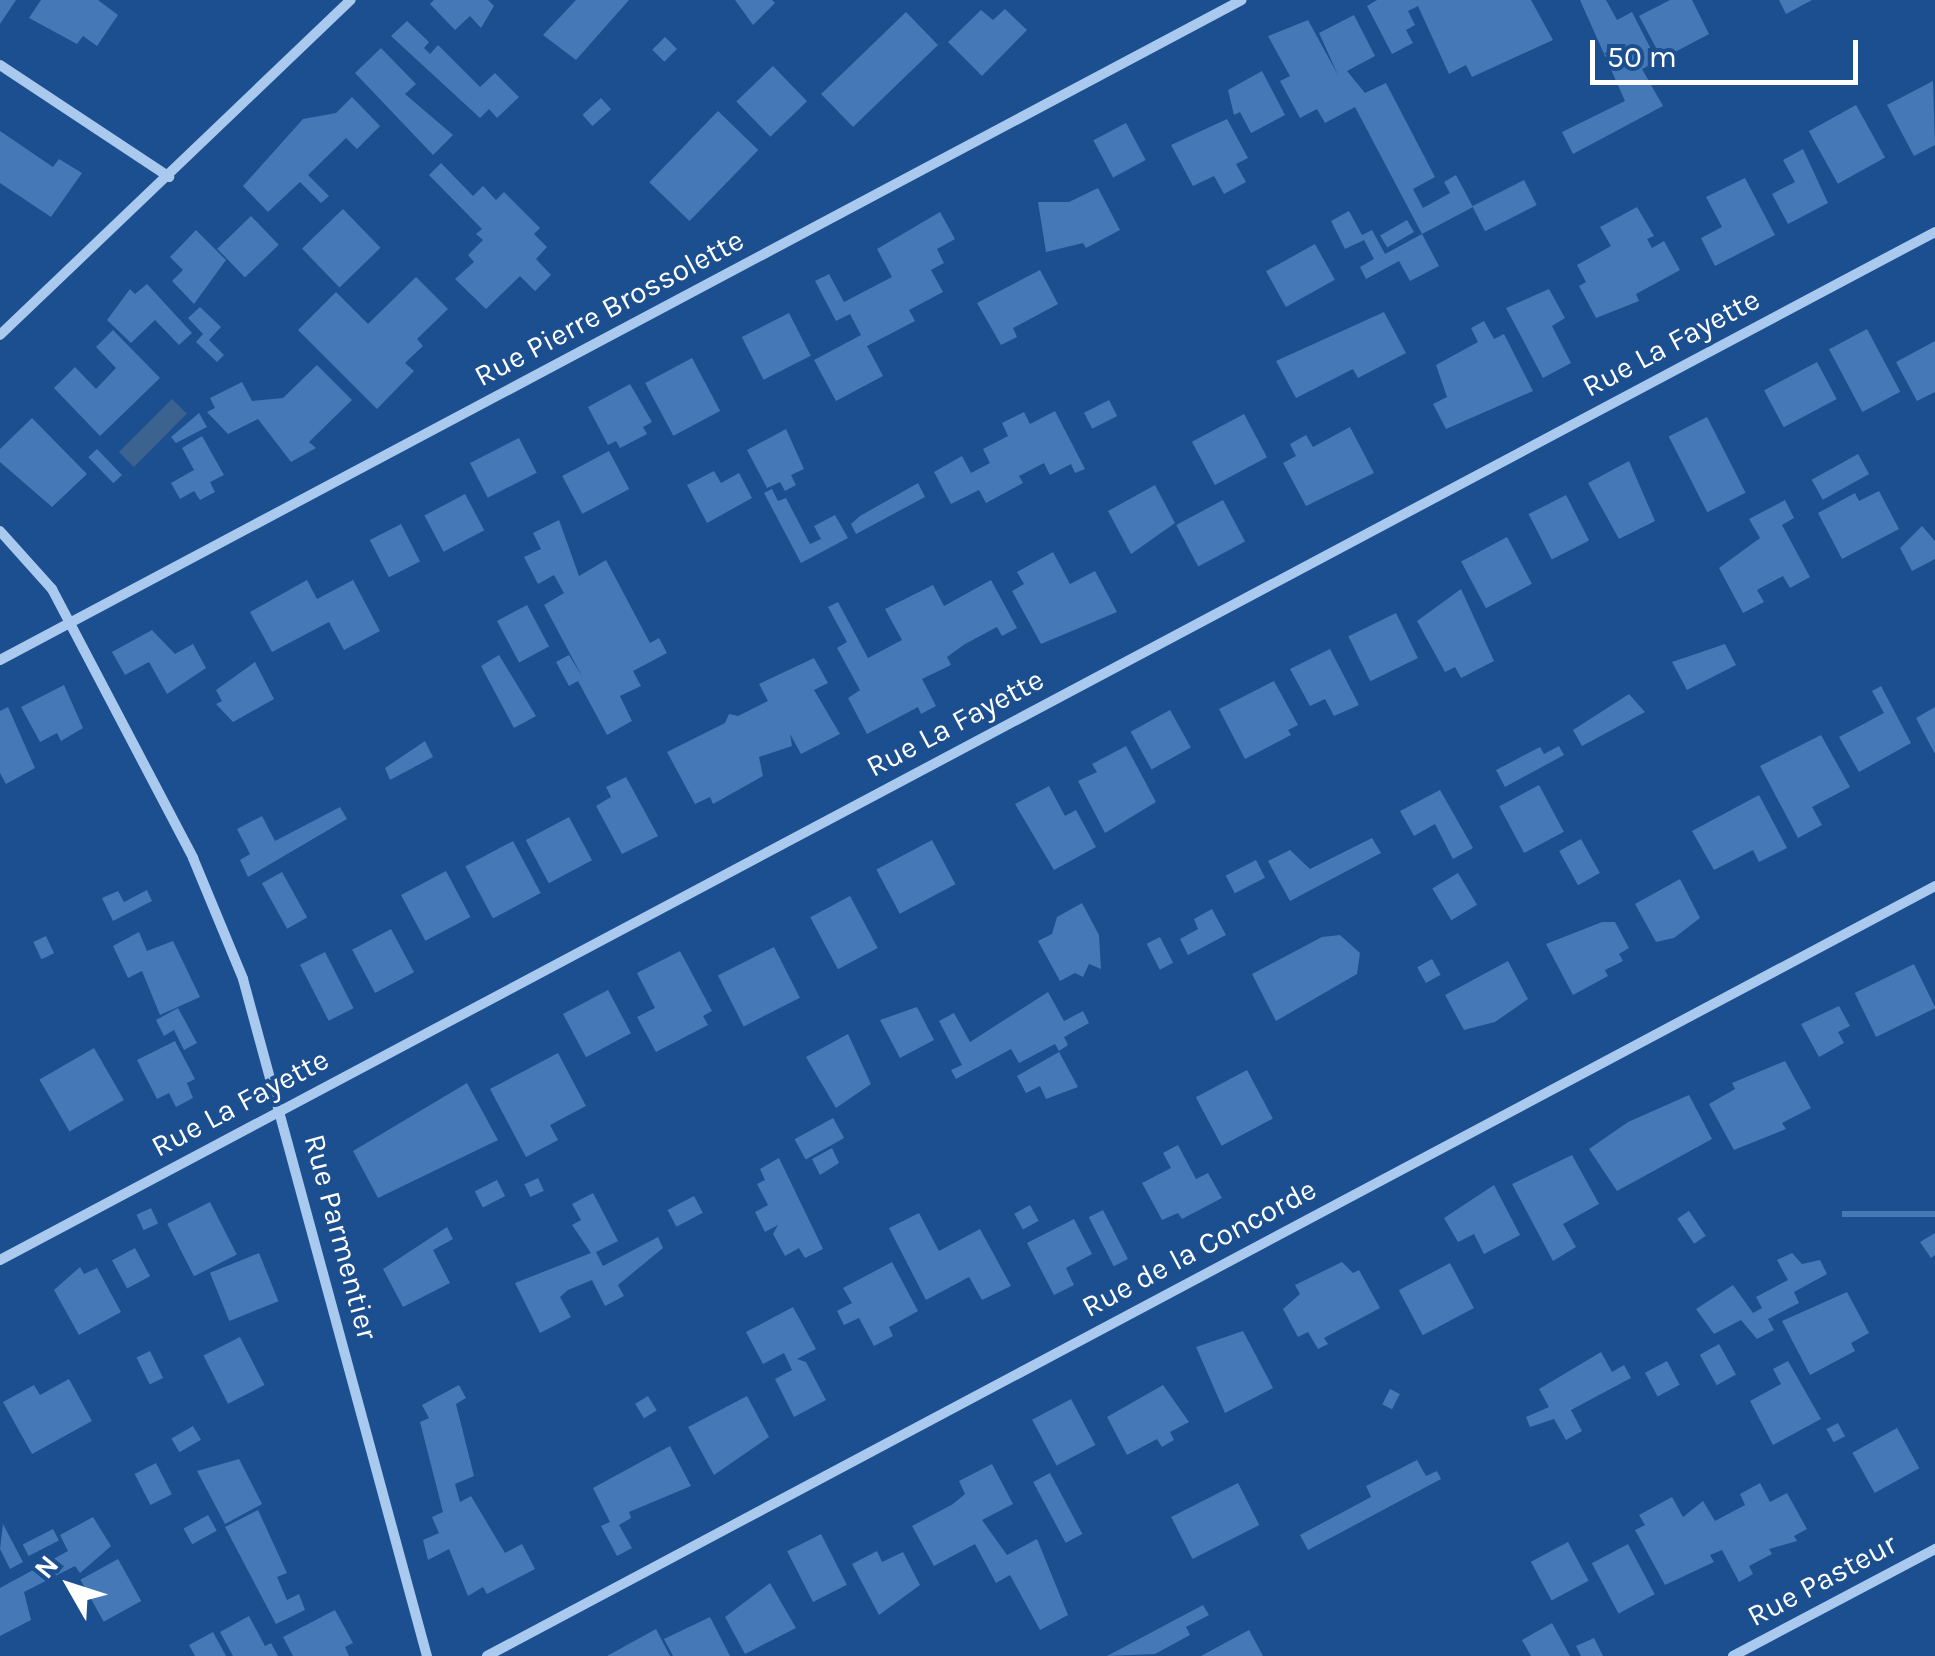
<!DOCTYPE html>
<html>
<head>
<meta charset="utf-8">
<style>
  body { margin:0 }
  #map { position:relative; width:1935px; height:1656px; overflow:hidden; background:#1b4f8f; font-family:Karla,sans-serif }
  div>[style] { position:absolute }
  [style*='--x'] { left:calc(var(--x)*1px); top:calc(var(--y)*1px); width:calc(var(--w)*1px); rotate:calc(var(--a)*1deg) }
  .water>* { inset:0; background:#3c6290; transform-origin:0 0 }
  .building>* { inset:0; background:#4478b7; transform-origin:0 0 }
  .street>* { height:10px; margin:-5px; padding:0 5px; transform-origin:5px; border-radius:5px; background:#a9c9ee }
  span { translate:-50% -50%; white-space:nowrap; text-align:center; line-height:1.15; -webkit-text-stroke:8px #1b4f8f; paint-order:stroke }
  .street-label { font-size:30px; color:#fff }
  .north { position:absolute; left:20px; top:1536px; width:100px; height:100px; -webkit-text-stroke:8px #1b4f8f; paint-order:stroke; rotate:309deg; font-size:28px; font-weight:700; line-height:40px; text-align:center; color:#fff }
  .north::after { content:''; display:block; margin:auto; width:35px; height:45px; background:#fff; clip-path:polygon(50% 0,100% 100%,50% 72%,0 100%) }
  .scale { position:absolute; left:1590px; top:40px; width:268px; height:45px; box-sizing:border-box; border:5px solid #fff; border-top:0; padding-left:12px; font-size:30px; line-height:35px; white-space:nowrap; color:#fff; -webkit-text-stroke:8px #1b4f8f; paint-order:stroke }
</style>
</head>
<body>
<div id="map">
  <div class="water">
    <i style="left:172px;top:399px;width:21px;height:75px;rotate:45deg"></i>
  </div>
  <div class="building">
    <i style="clip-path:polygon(0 0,16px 0,0 24px)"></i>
    <i style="clip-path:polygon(41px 0,98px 0,118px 15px,97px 46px,83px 36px,77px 44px,29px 18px)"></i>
    <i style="clip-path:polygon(434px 0,488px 0,494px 6px,481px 28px,470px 16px,455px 30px,430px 4px)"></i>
    <i style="clip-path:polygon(576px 0,629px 0,576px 60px,543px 35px)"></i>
    <i style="clip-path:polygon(735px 0,772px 0,775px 3px,753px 25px)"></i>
    <i style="clip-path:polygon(1377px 0,1531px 0,1553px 40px,1472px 77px,1466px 65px,1449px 74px,1418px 6px,1408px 11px,1415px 25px,1406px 30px,1413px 43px,1392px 54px,1367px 6px)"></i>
    <i style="clip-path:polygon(1580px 0,1606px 0,1617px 20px,1632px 12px,1657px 61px,1642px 69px,1663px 106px,1573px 154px,1562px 132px,1625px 101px)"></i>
    <i style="clip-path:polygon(1670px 0,1692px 0,1709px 34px,1662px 59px,1639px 16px)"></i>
    <i style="clip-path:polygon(1779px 0,1812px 0,1786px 14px)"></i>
    <i style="clip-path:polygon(1005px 9px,1027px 30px,982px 76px,948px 42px,981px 10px,993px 20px)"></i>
    <i style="left:906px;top:12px;width:46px;height:118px;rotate:46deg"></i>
    <i style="clip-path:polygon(1354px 15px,1375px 56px,1347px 71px,1365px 93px,1386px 83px,1435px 177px,1413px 189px,1423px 208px,1450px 193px,1444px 182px,1456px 175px,1473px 207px,1422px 234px,1355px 107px,1325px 123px,1317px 109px,1300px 118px,1280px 81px,1290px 76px,1268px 36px,1308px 20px,1338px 75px,1319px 33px)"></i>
    <i style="clip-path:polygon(407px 21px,429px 42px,424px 48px,430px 54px,438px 45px,480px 87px,495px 73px,519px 97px,497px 118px,489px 109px,480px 118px,391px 36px)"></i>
    <i style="left:665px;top:37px;width:17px;height:18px;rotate:45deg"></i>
    <i style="clip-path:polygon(381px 48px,416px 84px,405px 94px,453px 135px,433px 155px,355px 73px)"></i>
    <i style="left:773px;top:66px;width:49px;height:51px;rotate:46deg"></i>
    <i style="clip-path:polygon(1262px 71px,1285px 115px,1251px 133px,1240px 112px,1234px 115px,1228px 90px)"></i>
    <i style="clip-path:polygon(1933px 81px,1935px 145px,1914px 156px,1887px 105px)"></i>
    <i style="clip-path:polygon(352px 97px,380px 126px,357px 149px,346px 138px,308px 175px,329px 196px,321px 203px,300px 182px,268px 212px,243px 186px,303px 119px,336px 113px)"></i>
    <i style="left:601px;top:98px;width:15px;height:25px;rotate:48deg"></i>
    <i style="left:1856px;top:105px;width:60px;height:54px;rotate:61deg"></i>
    <i style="left:718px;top:111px;width:56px;height:99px;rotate:44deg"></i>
    <i style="clip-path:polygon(1227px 119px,1248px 158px,1236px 164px,1246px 182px,1224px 194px,1214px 176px,1193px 186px,1171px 145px)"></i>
    <i style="left:1126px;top:123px;width:42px;height:37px;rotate:62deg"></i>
    <i style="clip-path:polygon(0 131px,53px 167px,59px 159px,82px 173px,51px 217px,0 183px)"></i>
    <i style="clip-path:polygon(1803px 149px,1828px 203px,1788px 224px,1772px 194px,1795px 182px,1783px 160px)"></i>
    <i style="clip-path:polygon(441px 163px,473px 196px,483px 186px,496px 200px,504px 192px,540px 228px,534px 234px,547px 247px,536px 259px,551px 275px,535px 291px,520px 276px,486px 309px,455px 279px,474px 262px,468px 255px,483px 240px,476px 234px,482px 229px,429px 175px)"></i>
    <i style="clip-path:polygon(1745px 178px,1775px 235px,1715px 266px,1701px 238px,1722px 227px,1706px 197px)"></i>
    <i style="left:1524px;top:180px;width:28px;height:58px;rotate:63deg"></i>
    <i style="clip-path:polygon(1098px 188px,1120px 230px,1086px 248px,1083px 243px,1046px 252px,1038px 202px,1069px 202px)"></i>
    <i style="clip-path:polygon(1637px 207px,1654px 236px,1647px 239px,1652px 248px,1664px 241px,1680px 270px,1636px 294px,1639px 301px,1596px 318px,1579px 286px,1586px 282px,1577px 265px,1611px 246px,1600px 227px)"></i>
    <i style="left:343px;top:209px;width:54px;height:57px;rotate:46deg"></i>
    <i style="clip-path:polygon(1349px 211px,1362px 235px,1372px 230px,1385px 254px,1422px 234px,1439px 266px,1410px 281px,1399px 261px,1366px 279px,1360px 267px,1374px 259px,1364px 240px,1345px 249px,1331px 221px)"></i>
    <i style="clip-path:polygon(940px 212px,955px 239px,937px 249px,944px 263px,931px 270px,943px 292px,909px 310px,915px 321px,867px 346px,883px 376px,836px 401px,814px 360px,861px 335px,850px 314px,836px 321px,815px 281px,829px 274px,844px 302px,892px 277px,877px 249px)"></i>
    <i style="left:251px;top:216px;width:40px;height:47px;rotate:46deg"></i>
    <i style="left:1407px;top:220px;width:14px;height:31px;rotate:60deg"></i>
    <i style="clip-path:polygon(196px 230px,226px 260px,194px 304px,172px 281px,183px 270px,170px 257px)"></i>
    <i style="left:1315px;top:244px;width:41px;height:56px;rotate:61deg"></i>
    <i style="clip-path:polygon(1040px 270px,1058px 304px,1013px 328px,1017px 337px,1001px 345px,977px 303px)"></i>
    <i style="clip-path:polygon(416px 277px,448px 309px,417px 339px,423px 346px,405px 363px,414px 371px,377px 409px,298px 330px,336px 292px,368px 324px)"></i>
    <i style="clip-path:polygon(147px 284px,192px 333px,179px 345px,155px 320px,131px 343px,107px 320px,130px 289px,135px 294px)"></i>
    <i style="clip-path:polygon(1549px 289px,1565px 318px,1552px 326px,1571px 363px,1543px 378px,1506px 308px)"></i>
    <i style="clip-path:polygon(200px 307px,221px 327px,209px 340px,224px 355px,217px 362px,196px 342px,203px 334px,188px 318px)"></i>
    <i style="clip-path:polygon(1384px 312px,1406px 353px,1358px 378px,1353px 369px,1296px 398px,1276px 361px)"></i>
    <i style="left:789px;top:313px;width:48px;height:53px;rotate:63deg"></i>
    <i style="clip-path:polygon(1484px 321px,1494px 339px,1504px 334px,1533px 391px,1446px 429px,1433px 404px,1447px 397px,1436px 365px,1478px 342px,1471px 328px)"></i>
    <i style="left:1867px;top:329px;width:71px;height:43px;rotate:62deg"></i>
    <i style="clip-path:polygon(113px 330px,160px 378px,100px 436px,54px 388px,75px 367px,96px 389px,116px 368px,96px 347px)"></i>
    <i style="clip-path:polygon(1935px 341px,1935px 392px,1917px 401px,1896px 362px)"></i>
    <i style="left:692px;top:358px;width:60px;height:53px;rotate:62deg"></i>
    <i style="left:1817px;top:362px;width:42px;height:60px;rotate:62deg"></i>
    <i style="clip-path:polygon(317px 365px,352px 400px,309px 442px,316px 448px,291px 462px,258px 419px,228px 434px,207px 412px,215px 408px,210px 398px,242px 382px,252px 401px,283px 398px)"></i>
    <i style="clip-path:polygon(630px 384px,652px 422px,643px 427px,647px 434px,620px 448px,616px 441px,608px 445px,588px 407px)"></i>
    <i style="left:1109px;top:400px;width:18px;height:28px;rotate:63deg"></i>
    <i style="clip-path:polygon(1055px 411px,1085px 469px,1075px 473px,1071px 464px,1050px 475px,1044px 463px,1019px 476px,1023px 483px,986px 503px,979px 490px,951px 504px,934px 472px,962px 456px,971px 473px,990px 463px,983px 449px,1008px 436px,1002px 423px,1024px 412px,1030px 424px)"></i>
    <i style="clip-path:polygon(199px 413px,207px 427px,176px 443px,171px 437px)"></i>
    <i style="left:1244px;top:414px;width:49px;height:59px;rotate:62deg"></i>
    <i style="left:1707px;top:417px;width:85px;height:43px;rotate:63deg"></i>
    <i style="clip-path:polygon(32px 418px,87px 474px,52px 507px,0 462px,0 449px)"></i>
    <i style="clip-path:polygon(1350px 427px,1374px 473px,1306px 506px,1283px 463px,1296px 456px,1290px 444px,1306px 435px,1313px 447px)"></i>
    <i style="clip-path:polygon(786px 429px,804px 469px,791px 475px,796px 485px,785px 491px,780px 482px,767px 488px,747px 450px)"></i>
    <i style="clip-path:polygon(202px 436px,224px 475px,210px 482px,215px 492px,200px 500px,194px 491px,180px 499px,171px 483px,194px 470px,182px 448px)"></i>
    <i style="left:519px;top:438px;width:39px;height:55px;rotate:63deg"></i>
    <i style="left:97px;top:449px;width:36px;height:12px;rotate:46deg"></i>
    <i style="left:609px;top:451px;width:43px;height:53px;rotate:62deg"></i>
    <i style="left:1858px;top:454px;width:23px;height:53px;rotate:61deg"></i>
    <i style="clip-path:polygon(1629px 461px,1655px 521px,1619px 539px,1588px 483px)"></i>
    <i style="clip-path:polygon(714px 471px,721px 483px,739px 473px,752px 498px,707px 523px,687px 485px)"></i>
    <i style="clip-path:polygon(918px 483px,925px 497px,856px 534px,851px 524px,860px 516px)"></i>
    <i style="clip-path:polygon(1155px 485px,1175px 523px,1131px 554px,1108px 511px)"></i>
    <i style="clip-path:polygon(772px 489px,778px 501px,786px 498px,810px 544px,821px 539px,814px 526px,835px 515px,848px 538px,801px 563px,764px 493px)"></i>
    <i style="clip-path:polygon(1879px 491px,1899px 529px,1842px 559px,1818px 513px,1855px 493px,1859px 501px)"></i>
    <i style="left:465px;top:494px;width:41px;height:46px;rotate:62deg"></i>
    <i style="left:1566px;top:495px;width:51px;height:42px;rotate:63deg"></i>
    <i style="left:1223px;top:500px;width:47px;height:53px;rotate:62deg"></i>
    <i style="clip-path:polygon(1785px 500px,1794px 518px,1782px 525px,1810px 577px,1790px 588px,1783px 576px,1757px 590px,1764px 602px,1743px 613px,1719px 568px,1760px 538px,1749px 519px)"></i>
    <i style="clip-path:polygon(559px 520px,579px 576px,606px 560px,650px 643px,659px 638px,667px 653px,633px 671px,641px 686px,620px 696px,632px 721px,607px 735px,578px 681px,569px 686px,556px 662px,569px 655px,583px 678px,544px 605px,564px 593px,554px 575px,538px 584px,524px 557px,541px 549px,533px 533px)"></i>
    <i style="left:401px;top:524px;width:42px;height:35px;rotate:63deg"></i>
    <i style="clip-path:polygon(1922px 526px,1935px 541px,1935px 559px,1912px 571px,1900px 548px)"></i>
    <i style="left:1507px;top:537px;width:53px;height:52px;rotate:62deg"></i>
    <i style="clip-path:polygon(1053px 552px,1070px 584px,1095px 571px,1117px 612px,1041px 644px,1012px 591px,1024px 584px,1017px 572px)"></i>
    <i style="clip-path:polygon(307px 580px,317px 599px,353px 580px,380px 631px,344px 650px,329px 622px,272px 652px,250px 612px)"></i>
    <i style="clip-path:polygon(991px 580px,1017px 628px,1002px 636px,997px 627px,965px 644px,947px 657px,951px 665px,922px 679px,936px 706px,921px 714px,918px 707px,867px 734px,848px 698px,860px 690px,837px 648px,847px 642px,828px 607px,838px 602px,868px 658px,902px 640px,885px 609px,933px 585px,944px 606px)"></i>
    <i style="clip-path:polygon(1461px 589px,1494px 661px,1461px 678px,1455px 667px,1445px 672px,1417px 621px)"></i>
    <i style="left:527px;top:605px;width:47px;height:34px;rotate:62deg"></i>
    <i style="left:1396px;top:613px;width:50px;height:53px;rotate:64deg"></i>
    <i style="clip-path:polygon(152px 630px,175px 654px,193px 644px,206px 668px,167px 694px,149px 662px,125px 675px,112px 652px)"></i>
    <i style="clip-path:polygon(1725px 644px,1736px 665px,1687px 690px,1672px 662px)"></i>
    <i style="clip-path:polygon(1330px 649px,1359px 705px,1334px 716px,1325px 699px,1310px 706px,1290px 669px)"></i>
    <i style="clip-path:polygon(499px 655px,536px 716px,514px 728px,481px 666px)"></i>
    <i style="clip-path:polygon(814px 658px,828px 683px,814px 690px,840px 734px,801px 754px,790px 734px,792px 746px,759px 757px,763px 776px,713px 804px,710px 797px,695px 804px,667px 752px,725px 723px,729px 714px,738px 716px,768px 701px,759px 684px)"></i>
    <i style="clip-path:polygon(255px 662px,274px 699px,233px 722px,216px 704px,222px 701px,216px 690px)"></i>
    <i style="clip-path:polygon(1274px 681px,1298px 725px,1288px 730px,1291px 735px,1245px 759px,1219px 709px)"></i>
    <i style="clip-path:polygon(64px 685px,83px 728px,61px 741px,57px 733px,40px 742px,21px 707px)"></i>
    <i style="clip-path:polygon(1881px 686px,1911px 743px,1859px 772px,1839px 737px,1884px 713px,1872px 691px)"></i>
    <i style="clip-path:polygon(1629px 694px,1645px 712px,1582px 746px,1573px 730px)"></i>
    <i style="clip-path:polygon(8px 707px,35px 768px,6px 784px,0 773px,0 711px)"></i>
    <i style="clip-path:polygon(1935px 707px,1935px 754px,1916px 718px)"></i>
    <i style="left:1170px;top:710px;width:43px;height:45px;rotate:61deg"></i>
    <i style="clip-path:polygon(1821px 735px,1850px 787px,1812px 807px,1822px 825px,1798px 838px,1760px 766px)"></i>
    <i style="clip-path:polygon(425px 741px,433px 757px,390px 780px,385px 768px)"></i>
    <i style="clip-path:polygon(1126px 746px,1156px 802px,1105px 833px,1078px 781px,1097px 772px,1092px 764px)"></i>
    <i style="clip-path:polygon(1559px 746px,1564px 755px,1505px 787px,1496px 770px,1540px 747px,1544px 754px)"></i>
    <i style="clip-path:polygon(626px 777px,658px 836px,622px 854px,596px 806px,611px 797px,606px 787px)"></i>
    <i style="left:1539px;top:785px;width:53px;height:45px;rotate:62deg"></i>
    <i style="clip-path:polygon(1049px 786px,1065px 816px,1076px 810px,1096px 847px,1054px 870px,1015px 804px)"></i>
    <i style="clip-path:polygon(1440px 790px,1473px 848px,1453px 859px,1435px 824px,1414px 836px,1400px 811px)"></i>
    <i style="clip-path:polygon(1759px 795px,1787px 848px,1759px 862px,1753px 850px,1714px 870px,1692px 831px)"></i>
    <i style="clip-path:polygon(340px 807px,347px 819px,248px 877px,240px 860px,250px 854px,237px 829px,262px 816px,275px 841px)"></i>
    <i style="left:569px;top:817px;width:49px;height:49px;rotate:62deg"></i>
    <i style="clip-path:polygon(1372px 838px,1381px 853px,1290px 901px,1268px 861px,1290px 850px,1310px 869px)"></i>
    <i style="left:1581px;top:839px;width:39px;height:25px;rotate:61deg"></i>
    <i style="left:932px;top:840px;width:50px;height:63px;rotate:62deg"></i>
    <i style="left:513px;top:841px;width:59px;height:54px;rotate:62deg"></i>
    <i style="left:1256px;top:860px;width:20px;height:34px;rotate:63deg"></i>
    <i style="left:446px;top:871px;width:52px;height:51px;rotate:62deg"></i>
    <i style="left:282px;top:872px;width:52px;height:23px;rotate:61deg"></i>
    <i style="left:1458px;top:873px;width:37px;height:30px;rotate:59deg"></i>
    <i style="clip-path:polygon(1680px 879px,1700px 918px,1674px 938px,1656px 942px,1635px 904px)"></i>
    <i style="clip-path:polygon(147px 890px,152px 901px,113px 921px,102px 898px,118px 891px,124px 902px)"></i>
    <i style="left:850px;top:896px;width:59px;height:45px;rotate:62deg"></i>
    <i style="clip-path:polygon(1082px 903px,1099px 935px,1101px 969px,1089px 964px,1083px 977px,1075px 973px,1060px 981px,1038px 941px,1052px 934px,1057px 917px)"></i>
    <i style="clip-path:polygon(1212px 909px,1226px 935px,1188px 955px,1180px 939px,1198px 929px,1194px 919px)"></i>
    <i style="clip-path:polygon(1602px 922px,1615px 922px,1629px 948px,1619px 954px,1623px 961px,1605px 970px,1608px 976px,1573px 995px,1546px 944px)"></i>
    <i style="left:391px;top:929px;width:49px;height:44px;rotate:62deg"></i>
    <i style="clip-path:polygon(139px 932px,147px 951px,173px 941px,200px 997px,160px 1015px,142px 971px,128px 978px,113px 946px)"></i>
    <i style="clip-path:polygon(1340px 935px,1360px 953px,1357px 974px,1276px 1021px,1252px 974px,1322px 937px)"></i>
    <i style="left:46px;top:936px;width:19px;height:14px;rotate:65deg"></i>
    <i style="left:1160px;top:937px;width:29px;height:15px;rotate:63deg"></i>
    <i style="left:774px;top:947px;width:57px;height:63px;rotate:63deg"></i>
    <i style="clip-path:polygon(680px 951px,712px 1011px,703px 1016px,708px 1025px,656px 1052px,637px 1017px,655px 1008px,637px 973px)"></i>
    <i style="left:325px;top:952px;width:63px;height:28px;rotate:63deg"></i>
    <i style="left:1432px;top:959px;width:18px;height:17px;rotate:61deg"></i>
    <i style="clip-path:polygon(1508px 961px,1528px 999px,1495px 1022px,1464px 1030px,1445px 995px)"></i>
    <i style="left:1914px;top:964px;width:49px;height:66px;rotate:64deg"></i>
    <i style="left:608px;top:990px;width:49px;height:51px;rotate:62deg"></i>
    <i style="clip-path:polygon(1048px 992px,1064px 1021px,1083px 1011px,1089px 1023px,1064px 1037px,1068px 1045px,1059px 1051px,1055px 1044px,1019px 1063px,1011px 1049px,956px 1079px,951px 1070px,962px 1065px,939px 1021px,954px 1013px,970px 1042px)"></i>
    <i style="clip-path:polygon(1839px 1006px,1850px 1026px,1838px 1032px,1844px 1043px,1819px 1057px,1801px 1024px)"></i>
    <i style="clip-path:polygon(917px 1007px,934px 1040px,900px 1058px,880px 1020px)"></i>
    <i style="clip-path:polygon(178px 1008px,197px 1043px,184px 1050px,174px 1030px,164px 1036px,156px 1020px)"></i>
    <i style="clip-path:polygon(848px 1034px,871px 1084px,836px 1108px,806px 1057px)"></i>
    <i style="clip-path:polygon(175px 1041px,195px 1079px,187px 1083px,193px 1098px,176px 1107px,169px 1093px,157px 1099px,137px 1060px)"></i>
    <i style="left:94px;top:1048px;width:60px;height:63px;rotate:60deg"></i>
    <i style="clip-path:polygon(1059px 1052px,1078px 1087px,1046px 1099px,1040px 1086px,1026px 1093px,1017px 1076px)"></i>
    <i style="clip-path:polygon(558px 1053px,586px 1106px,550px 1125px,558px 1140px,526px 1157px,490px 1089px)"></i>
    <i style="clip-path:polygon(1785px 1061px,1811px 1108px,1782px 1123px,1786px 1129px,1734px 1150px,1709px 1104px,1735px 1089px,1732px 1083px)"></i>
    <i style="left:1247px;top:1070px;width:55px;height:58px;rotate:62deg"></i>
    <i style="clip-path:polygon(467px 1083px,498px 1140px,378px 1198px,353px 1151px)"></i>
    <i style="clip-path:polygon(1689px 1095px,1712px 1139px,1617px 1191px,1589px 1149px,1628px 1122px)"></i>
    <i style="left:833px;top:1118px;width:23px;height:44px;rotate:61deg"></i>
    <i style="clip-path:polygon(1178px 1145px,1196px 1179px,1208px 1173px,1222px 1198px,1182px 1219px,1178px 1213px,1162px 1220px,1142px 1183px,1171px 1168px,1163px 1153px)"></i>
    <i style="clip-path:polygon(832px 1148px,839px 1163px,820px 1175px,812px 1159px)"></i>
    <i style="clip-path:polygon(1572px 1155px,1599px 1204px,1563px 1224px,1576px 1247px,1553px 1261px,1512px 1184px)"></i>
    <i style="clip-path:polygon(779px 1158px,823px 1249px,805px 1258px,799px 1248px,785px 1256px,773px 1234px,778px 1225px,765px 1232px,755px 1212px,768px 1205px,757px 1184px,765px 1180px,760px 1169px)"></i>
    <i style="left:538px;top:1178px;width:14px;height:15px;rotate:65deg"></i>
    <i style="left:497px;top:1180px;width:18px;height:25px;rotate:63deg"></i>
    <i style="clip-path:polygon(1494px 1185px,1520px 1235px,1484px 1254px,1474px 1234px,1458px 1242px,1444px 1218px)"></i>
    <i style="clip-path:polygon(593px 1193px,618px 1241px,596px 1252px,603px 1266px,658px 1237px,663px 1248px,618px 1285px,624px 1296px,605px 1306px,592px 1280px,568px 1290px,560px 1297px,571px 1317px,540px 1333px,515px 1283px,591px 1253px,572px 1225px,581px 1220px,572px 1204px)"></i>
    <i style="left:694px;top:1196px;width:19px;height:30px;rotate:62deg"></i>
    <i style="left:210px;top:1202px;width:59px;height:48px;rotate:63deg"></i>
    <i style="left:1030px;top:1205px;width:18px;height:18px;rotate:61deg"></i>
    <i style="left:151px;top:1208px;width:17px;height:16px;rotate:65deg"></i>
    <i style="left:1103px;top:1210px;width:55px;height:16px;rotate:63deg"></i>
    <i style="left:1689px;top:1211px;width:30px;height:14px;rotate:56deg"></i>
    <i style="left:1935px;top:1211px;width:6px;height:93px;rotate:90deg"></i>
    <i style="clip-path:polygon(919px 1213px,939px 1251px,980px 1229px,1011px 1286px,982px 1300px,969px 1277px,926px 1300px,889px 1228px)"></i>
    <i style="clip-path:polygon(1074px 1219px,1092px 1254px,1066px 1268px,1074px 1285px,1054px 1295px,1027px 1243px)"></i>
    <i style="clip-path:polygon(447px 1227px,453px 1239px,433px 1250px,450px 1283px,403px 1307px,383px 1269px)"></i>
    <i style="clip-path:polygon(1935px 1233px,1935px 1255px,1931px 1258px,1920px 1242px)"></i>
    <i style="left:135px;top:1248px;width:32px;height:26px;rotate:62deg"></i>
    <i style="left:259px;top:1253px;width:52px;height:53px;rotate:68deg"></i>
    <i style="clip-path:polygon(1792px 1253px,1802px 1264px,1820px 1260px,1827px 1274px,1794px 1292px,1799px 1303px,1768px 1319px,1774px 1330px,1757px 1339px,1741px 1320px,1714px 1334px,1696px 1309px,1733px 1285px,1753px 1313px,1762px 1308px,1756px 1297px,1788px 1280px,1777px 1260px)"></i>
    <i style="clip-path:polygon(892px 1262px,918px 1311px,889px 1327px,893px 1336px,874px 1346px,859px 1318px,844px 1325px,837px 1311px,852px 1303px,843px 1288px)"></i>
    <i style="clip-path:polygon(1342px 1262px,1353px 1273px,1359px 1270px,1380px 1308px,1324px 1338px,1328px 1344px,1318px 1349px,1308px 1332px,1298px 1337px,1283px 1309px,1300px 1294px,1295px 1285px)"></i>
    <i style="left:1450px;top:1263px;width:51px;height:58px;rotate:62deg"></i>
    <i style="clip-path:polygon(80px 1267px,84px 1274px,97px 1268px,121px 1312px,79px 1335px,54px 1290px)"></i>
    <i style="clip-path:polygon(1847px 1292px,1869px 1333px,1851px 1343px,1855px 1351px,1810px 1375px,1782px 1321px)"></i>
    <i style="clip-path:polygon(793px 1307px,816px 1349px,797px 1359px,806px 1362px,826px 1400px,794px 1417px,775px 1379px,792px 1370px,784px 1353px,763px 1364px,746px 1332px)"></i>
    <i style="clip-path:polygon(1243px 1331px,1273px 1388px,1225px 1413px,1196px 1347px)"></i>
    <i style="left:240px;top:1337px;width:54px;height:41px;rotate:63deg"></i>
    <i style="left:1719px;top:1344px;width:35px;height:22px;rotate:61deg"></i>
    <i style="left:150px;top:1351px;width:30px;height:15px;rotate:64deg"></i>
    <i style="clip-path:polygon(1601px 1352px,1612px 1372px,1624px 1365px,1631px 1378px,1571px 1410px,1582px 1431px,1566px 1440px,1554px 1419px,1530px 1427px,1526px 1417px,1549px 1407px,1539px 1389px)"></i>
    <i style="left:1667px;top:1361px;width:27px;height:25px;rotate:62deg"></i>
    <i style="clip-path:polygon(1788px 1361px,1821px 1419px,1773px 1445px,1750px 1401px,1781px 1384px,1773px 1369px)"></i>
    <i style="clip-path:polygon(69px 1379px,92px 1421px,32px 1454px,3px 1402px,34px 1385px,40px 1395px)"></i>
    <i style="clip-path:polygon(459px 1385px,466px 1398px,456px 1404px,474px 1476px,455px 1484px,460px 1502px,471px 1496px,505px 1553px,522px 1544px,535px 1569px,487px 1594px,483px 1587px,468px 1596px,449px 1549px,428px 1560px,423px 1540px,439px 1533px,432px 1517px,443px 1512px,420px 1422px,429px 1418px,422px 1405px)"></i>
    <i style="clip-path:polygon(1163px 1385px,1189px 1422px,1170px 1432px,1174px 1440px,1162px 1447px,1157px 1439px,1127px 1455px,1107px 1417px)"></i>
    <i style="left:1390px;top:1389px;width:11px;height:17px;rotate:27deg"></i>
    <i style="left:648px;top:1396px;width:17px;height:15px;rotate:59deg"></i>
    <i style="clip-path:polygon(747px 1396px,769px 1437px,714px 1475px,688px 1427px)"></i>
    <i style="left:1071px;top:1399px;width:52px;height:44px;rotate:62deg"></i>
    <i style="left:1838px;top:1423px;width:15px;height:13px;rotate:62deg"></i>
    <i style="left:193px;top:1426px;width:16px;height:25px;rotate:60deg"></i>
    <i style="left:1897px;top:1428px;width:46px;height:51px;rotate:61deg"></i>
    <i style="clip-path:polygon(670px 1446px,691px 1486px,629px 1512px,631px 1518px,619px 1525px,632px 1548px,617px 1556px,601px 1526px,610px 1522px,593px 1488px)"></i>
    <i style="clip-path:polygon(239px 1459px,262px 1504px,225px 1524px,197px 1471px)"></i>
    <i style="clip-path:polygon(1417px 1460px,1426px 1476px,1437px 1471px,1441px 1479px,1308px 1550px,1300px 1535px,1371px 1497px,1366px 1486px)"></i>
    <i style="left:156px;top:1463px;width:35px;height:24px;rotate:63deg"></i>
    <i style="clip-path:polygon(992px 1464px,1013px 1504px,982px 1520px,1007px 1555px,1037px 1539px,1068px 1615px,1040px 1630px,1010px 1575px,996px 1583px,975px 1544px,934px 1566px,912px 1526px,953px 1504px,965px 1494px,959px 1481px)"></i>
    <i style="left:1050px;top:1473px;width:69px;height:19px;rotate:62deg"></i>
    <i style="left:1238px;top:1483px;width:47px;height:75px;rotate:63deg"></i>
    <i style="clip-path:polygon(1760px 1483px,1770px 1502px,1787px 1493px,1807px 1529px,1794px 1536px,1797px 1541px,1769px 1549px,1772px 1554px,1749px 1566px,1753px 1574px,1739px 1582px,1722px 1550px,1710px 1555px,1714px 1562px,1665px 1585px,1635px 1530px,1645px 1525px,1639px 1515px,1672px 1497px,1683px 1517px,1703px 1501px,1715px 1521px,1745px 1505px,1740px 1494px)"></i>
    <i style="clip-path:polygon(258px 1510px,287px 1573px,277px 1577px,287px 1600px,299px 1594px,305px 1610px,276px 1624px,225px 1527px)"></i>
    <i style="left:208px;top:1515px;width:18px;height:28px;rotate:61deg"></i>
    <i style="clip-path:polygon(93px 1517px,111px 1546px,80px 1573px,75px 1566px,24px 1592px,31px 1620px,0 1636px,0 1588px,68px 1551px,60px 1535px)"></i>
    <i style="clip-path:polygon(3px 1524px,23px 1562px,10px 1569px,0 1549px)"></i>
    <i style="left:53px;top:1529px;width:13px;height:34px;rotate:63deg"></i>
    <i style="left:821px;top:1534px;width:57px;height:38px;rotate:63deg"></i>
    <i style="left:1568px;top:1542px;width:44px;height:42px;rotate:62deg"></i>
    <i style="left:1628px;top:1544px;width:57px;height:41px;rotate:62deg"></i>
    <i style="clip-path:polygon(877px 1551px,882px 1562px,903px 1552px,920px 1585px,879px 1615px,852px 1564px)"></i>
    <i style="left:118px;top:1559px;width:48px;height:43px;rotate:61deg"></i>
    <i style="clip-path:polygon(770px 1583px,796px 1628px,745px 1654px,725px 1617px)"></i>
    <i style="clip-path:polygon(1203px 1605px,1209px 1615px,1186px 1627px,1190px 1635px,1155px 1654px,1107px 1656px)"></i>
    <i style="clip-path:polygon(335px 1610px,353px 1643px,345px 1647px,349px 1656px,293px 1656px,283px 1637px)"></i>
    <i style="clip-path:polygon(249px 1616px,265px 1646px,271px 1643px,278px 1656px,233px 1656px,220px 1632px)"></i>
    <i style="clip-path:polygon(710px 1617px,730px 1656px,673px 1656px,664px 1639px)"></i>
    <i style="clip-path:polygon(1552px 1623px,1570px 1656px,1531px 1656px,1522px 1640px)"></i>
    <i style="clip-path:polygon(656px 1629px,670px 1656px,607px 1656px)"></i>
    <i style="clip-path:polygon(1249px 1630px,1263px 1656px,1201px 1656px)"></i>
    <i style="clip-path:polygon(213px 1632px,226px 1656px,195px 1656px,189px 1645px)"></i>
    <i style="clip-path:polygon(1594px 1638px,1603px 1656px,1581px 1656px,1576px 1646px)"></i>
  </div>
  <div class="street">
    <i style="--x:0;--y:65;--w:203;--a:33.5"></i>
    <i style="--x:0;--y:335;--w:485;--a:-43.7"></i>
    <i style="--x:0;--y:531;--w:78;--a:48.1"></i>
    <i style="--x:52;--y:589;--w:304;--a:62.3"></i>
    <i style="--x:193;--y:858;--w:131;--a:67.5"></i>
    <i style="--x:243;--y:979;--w:702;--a:74.8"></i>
    <i style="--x:0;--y:660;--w:1406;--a:-27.99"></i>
    <i style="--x:0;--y:1260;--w:2191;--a:-27.98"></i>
    <i style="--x:487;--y:1656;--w:1640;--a:-28"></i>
    <i style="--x:1733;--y:1656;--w:229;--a:-27.9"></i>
  </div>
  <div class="street-label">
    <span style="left:609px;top:308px;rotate:-28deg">Rue Pierre Brossolette</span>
    <span style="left:1671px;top:343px;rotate:-28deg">Rue La Fayette</span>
    <span style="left:955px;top:723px;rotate:-28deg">Rue La Fayette</span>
    <span style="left:240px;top:1103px;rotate:-28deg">Rue La Fayette</span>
    <span style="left:341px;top:1237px;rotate:75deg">Rue Parmentier</span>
    <span style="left:1199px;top:1248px;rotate:-28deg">Rue de la Concorde</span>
    <span style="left:1822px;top:1580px;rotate:-28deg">Rue Pasteur</span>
  </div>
  <div class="north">N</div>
  <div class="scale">50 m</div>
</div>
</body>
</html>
